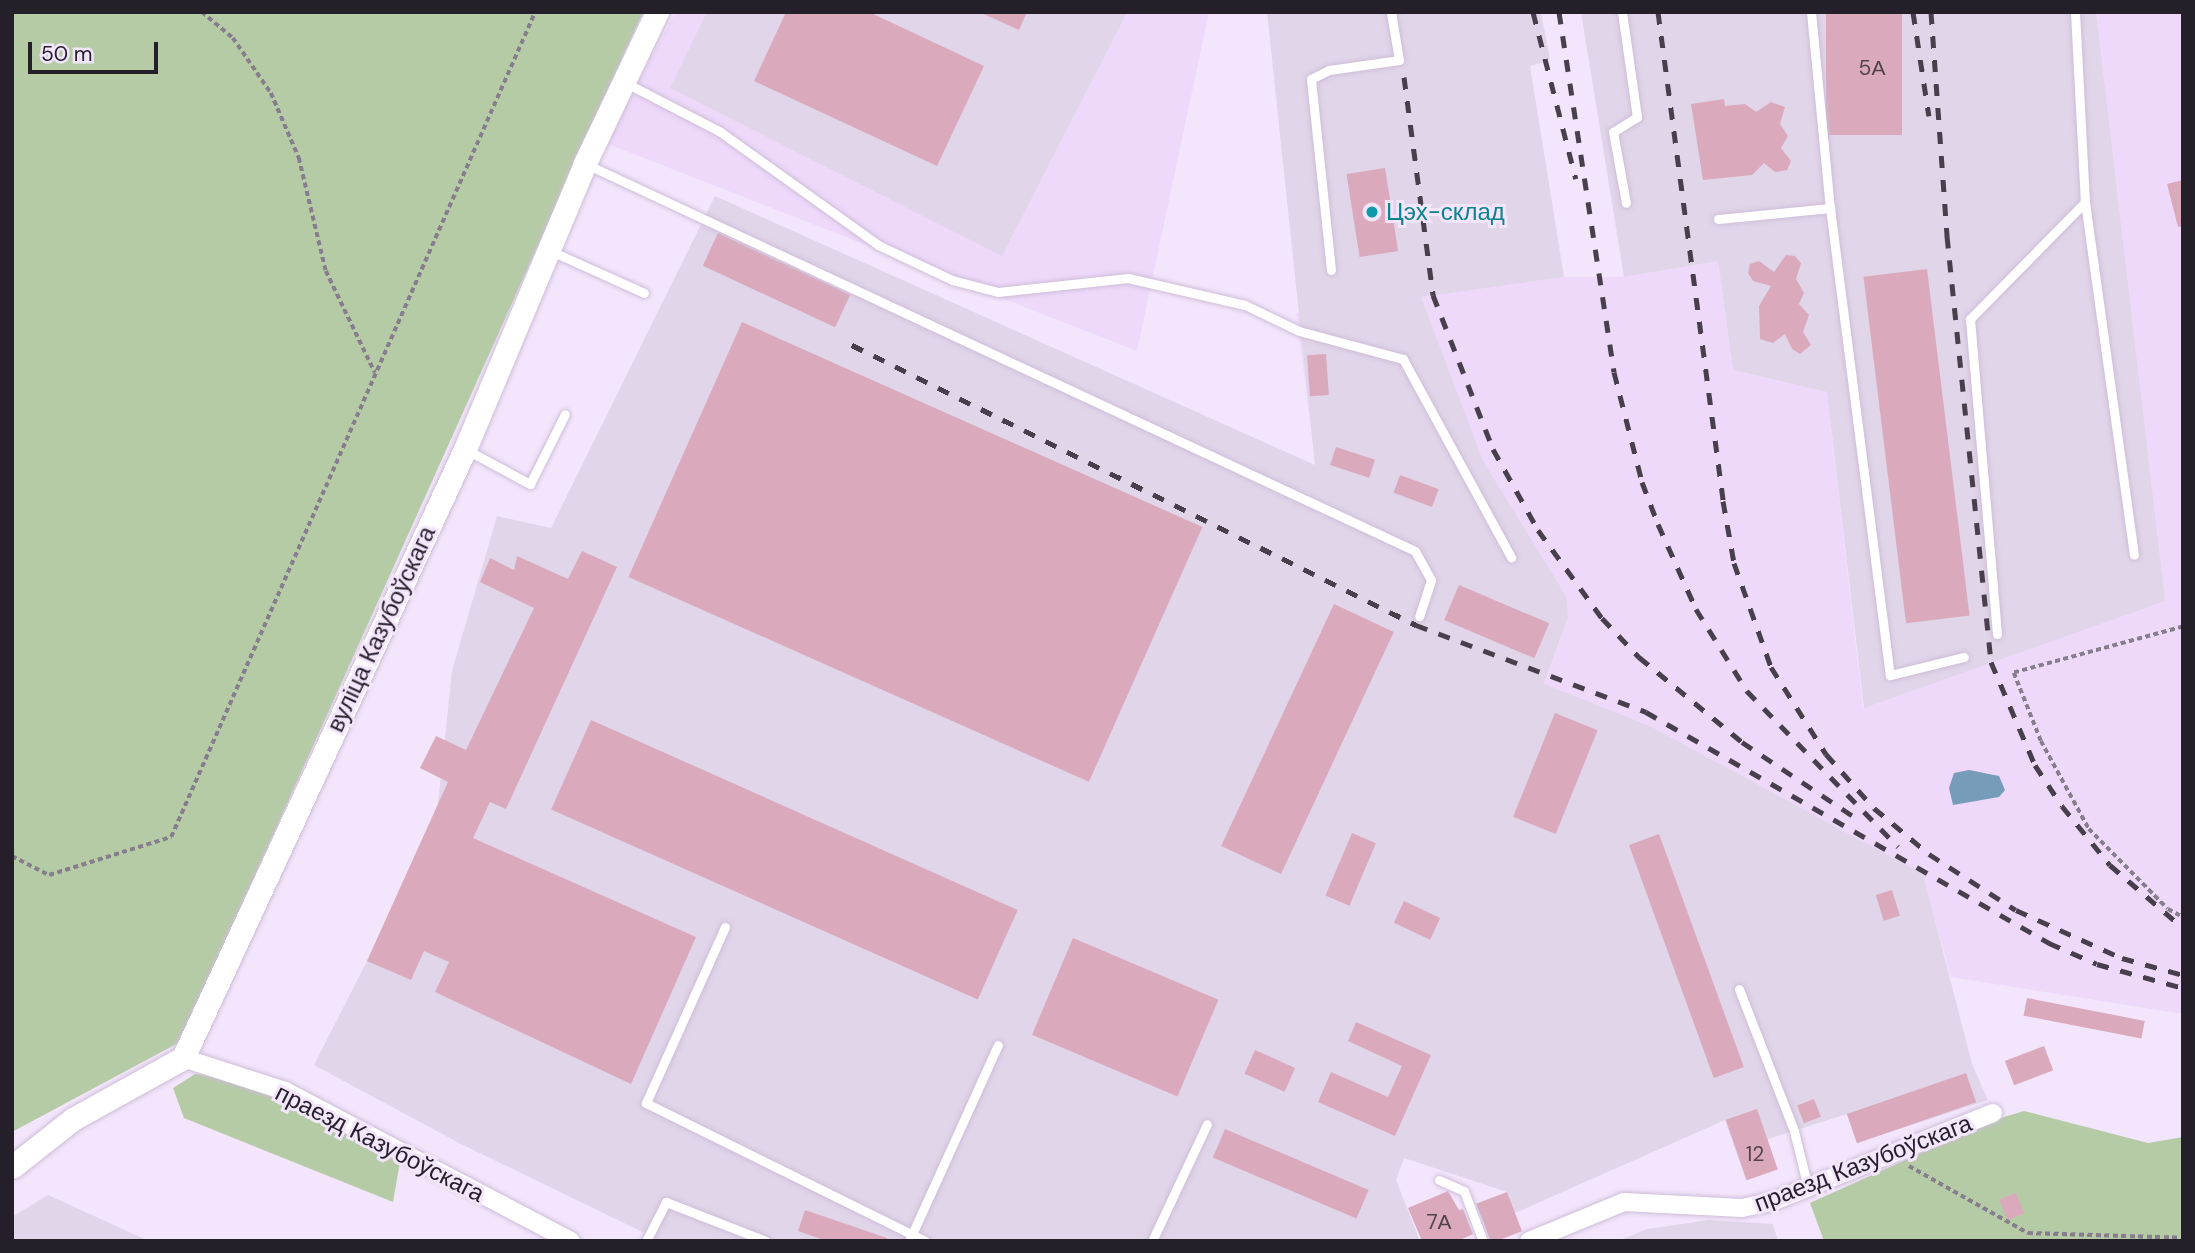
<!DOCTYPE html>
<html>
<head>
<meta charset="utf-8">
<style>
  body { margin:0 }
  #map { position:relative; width:2195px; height:1253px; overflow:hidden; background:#f3e6fc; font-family:"DM Sans",sans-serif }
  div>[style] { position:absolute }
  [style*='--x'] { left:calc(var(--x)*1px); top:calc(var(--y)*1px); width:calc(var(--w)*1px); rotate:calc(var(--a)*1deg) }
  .built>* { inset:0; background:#eed9fb }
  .industrial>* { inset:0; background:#e0d5e9 }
  .green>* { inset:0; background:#b5cba5 }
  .water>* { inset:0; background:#769cb9 }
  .building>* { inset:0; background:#daaabc; transform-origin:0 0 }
  .path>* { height:3.5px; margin-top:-1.75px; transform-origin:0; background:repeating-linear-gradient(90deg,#867d8d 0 5px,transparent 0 8.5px) }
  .roads { filter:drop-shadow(0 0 2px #cebdd8) drop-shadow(0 0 2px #cebdd8) }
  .service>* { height:9px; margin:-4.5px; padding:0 4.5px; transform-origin:4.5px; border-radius:4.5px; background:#fff }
  .minor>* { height:18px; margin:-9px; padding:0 9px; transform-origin:9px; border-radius:9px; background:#fff }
  .tertiary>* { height:23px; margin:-11.5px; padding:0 11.5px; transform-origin:11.5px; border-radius:11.5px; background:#fff }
  .rail>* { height:5px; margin-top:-2.5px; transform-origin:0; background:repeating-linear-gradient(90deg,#473f4b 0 12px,transparent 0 24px) }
  .dots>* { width:19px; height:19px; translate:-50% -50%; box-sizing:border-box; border:4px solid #f3e6fc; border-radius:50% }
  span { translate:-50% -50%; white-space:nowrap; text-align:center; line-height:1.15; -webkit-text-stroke:6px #f3e6fc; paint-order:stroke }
  .number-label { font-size:21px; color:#52424e }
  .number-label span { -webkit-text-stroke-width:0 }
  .culture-label { font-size:24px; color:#0d838f }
  .left { translate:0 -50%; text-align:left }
  .street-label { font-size:24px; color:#251f29 }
  .frame { position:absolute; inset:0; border:14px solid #251f29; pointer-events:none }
  .scale { position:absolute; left:28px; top:42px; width:130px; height:32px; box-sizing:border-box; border:4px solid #251f29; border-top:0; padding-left:9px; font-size:21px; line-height:24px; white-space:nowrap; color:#251f29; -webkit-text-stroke:5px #f3e6fc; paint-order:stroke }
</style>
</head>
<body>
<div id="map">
  <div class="built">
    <i style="clip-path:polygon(676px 12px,1209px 12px,1137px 351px,603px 142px)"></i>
    <i style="clip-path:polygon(2096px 12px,2183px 12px,2183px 1014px,1951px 977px,1922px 874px,1650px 726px,1544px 685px,1568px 617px,1316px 465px,1296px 313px,1564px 277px,1624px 277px,1718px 261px,1733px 370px,1827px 392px,1863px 708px,1991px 662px,2117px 218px)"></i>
  </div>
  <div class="industrial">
    <i style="clip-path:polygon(707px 12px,1127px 12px,1002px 256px,670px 88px)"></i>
    <i style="clip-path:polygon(1267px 12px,1541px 12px,1550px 60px,1530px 66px,1564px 277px,1421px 297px,1483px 461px,1566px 596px,1568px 617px,1544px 684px,1650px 726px,1923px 874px,1972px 1064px,1988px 1100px,1857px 1143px,1847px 1114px,1768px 1139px,1746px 1180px,1725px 1120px,1515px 1213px,1507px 1192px,1404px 1158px,1396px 1180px,1420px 1241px,661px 1241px,459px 1143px,314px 1065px,367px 961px,438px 804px,452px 671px,497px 516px,551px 528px,715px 196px,1315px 465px)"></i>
    <i style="clip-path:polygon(1581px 12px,2096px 12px,2165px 601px,1864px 708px,1827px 392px,1733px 370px,1718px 261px,1624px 277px)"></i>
    <i style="clip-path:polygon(48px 1195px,149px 1241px,12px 1241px,12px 1217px)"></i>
    <i style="clip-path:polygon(1709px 1220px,1773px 1224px,1778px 1241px,1618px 1241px,1647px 1229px)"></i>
  </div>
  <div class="green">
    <i style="clip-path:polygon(12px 12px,643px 12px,180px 1042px,12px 1132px)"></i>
    <i style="clip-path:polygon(195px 1074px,240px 1081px,400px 1162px,393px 1202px,184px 1118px,173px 1088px)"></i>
    <i style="clip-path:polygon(2024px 1111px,2148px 1143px,2183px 1137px,2183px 1241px,1824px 1241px,1810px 1203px,1994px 1120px)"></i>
  </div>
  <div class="water">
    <i style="clip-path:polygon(1969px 770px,1999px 776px,2005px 790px,1999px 797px,1953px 805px,1949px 788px,1954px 773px)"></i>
  </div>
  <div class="building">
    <i style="clip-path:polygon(786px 12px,869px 12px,984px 66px,937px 166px,754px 81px)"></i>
    <i style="clip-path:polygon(979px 12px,1027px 12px,1019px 30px)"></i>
    <i style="left:1826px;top:12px;width:76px;height:123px"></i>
    <i style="clip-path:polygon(1724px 99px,1725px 106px,1745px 104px,1756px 112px,1771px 102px,1785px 107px,1780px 124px,1788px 136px,1781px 148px,1791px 161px,1787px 170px,1775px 172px,1764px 163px,1752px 175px,1703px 180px,1691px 104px)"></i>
    <i style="left:1385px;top:168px;width:84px;height:39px;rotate:81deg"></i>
    <i style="clip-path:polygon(2183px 180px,2183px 226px,2178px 227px,2167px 184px)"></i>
    <i style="left:718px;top:233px;width:146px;height:36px;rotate:25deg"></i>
    <i style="clip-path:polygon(1786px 255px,1795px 256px,1801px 263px,1796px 279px,1804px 293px,1799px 304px,1809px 315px,1803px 332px,1811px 345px,1800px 354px,1792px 349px,1785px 334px,1773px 343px,1760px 339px,1759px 306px,1771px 286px,1753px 281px,1748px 273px,1750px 264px,1759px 261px,1774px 272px)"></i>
    <i style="left:1927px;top:269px;width:349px;height:64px;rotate:83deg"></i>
    <i style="left:742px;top:322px;width:504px;height:279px;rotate:24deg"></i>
    <i style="left:1326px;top:354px;width:41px;height:19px;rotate:86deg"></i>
    <i style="left:1336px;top:447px;width:41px;height:19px;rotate:18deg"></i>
    <i style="left:1400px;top:475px;width:41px;height:19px;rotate:20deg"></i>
    <i style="clip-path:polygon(582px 551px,617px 567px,506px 809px,490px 802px,473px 838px,696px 937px,631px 1084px,435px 992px,449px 962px,424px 951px,411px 980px,367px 961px,448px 782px,420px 768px,436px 736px,466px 750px,534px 608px,480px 582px,490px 558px,514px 570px,517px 556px,568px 579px)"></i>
    <i style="left:1459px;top:585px;width:98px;height:38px;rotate:23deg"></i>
    <i style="left:1334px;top:604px;width:66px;height:267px;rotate:25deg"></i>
    <i style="left:1555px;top:713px;width:46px;height:112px;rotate:22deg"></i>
    <i style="left:591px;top:720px;width:467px;height:98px;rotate:24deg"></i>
    <i style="left:1352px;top:833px;width:26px;height:68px;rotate:23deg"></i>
    <i style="left:1659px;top:834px;width:248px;height:32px;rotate:70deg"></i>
    <i style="left:1892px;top:890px;width:27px;height:17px;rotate:73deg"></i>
    <i style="left:1404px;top:901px;width:40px;height:24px;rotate:25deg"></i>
    <i style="left:1073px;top:938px;width:158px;height:105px;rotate:23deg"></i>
    <i style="left:2027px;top:998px;width:120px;height:18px;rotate:11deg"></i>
    <i style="clip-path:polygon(1356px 1022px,1431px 1055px,1395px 1136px,1318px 1102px,1331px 1072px,1388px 1097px,1402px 1066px,1348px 1041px)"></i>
    <i style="left:2044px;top:1046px;width:26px;height:42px;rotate:69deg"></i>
    <i style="left:1255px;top:1050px;width:44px;height:26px;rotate:24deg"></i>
    <i style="left:1966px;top:1073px;width:31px;height:126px;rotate:71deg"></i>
    <i style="left:1814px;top:1099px;width:19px;height:18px;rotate:69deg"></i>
    <i style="left:1757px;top:1109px;width:64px;height:33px;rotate:71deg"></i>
    <i style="left:1225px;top:1129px;width:156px;height:31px;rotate:23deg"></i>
    <i style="clip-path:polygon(1448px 1191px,1459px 1210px,1463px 1209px,1473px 1234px,1458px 1241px,1422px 1241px,1408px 1208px)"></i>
    <i style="left:1507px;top:1192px;width:42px;height:33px;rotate:69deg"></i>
    <i style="left:2016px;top:1193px;width:22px;height:18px;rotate:68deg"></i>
    <i style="clip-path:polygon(805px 1210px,887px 1238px,887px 1241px,827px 1241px,798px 1231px)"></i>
  </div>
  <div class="path">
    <i style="--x:202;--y:12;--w:40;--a:40"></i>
    <i style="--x:233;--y:38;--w:67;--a:55.4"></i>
    <i style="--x:271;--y:93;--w:71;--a:66.7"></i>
    <i style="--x:299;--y:158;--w:116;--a:76.6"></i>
    <i style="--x:326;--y:271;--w:113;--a:64.3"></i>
    <i style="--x:2183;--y:627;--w:175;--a:164.8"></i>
    <i style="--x:2014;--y:673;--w:73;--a:68.3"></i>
    <i style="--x:2041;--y:741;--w:100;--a:61.4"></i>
    <i style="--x:2089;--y:829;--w:112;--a:45.4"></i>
    <i style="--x:2168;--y:909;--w:17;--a:28"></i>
    <i style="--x:12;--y:856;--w:42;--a:27.2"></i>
    <i style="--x:49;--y:875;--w:128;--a:-17.3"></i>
    <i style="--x:171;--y:837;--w:902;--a:-66.19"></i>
    <i style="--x:1909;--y:1166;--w:137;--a:29.4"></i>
    <i style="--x:2028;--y:1233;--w:155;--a:1.8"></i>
  </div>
  <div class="roads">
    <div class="service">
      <i style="--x:1622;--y:12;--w:106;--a:81.9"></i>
      <i style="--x:1637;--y:117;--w:28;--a:148"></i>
      <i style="--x:1613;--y:132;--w:72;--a:79.6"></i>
      <i style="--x:1811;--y:12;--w:197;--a:84.5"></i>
      <i style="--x:1830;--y:208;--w:471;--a:82.7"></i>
      <i style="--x:1890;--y:675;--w:76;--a:-13.7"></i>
      <i style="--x:2075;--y:12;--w:190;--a:87"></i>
      <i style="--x:2085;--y:202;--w:356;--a:82.1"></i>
      <i style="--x:626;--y:83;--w:105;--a:27.3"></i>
      <i style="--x:719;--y:131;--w:196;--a:35.6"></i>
      <i style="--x:878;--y:245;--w:82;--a:25.3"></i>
      <i style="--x:952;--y:280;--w:48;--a:14.6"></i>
      <i style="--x:998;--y:292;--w:131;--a:-6.1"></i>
      <i style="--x:1128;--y:278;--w:120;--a:13"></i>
      <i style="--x:1245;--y:305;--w:60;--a:25.7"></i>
      <i style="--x:1299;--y:331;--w:108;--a:15.1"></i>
      <i style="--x:1403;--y:359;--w:226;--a:61.4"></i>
      <i style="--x:586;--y:164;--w:915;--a:25.02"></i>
      <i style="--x:1415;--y:551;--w:33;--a:61"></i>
      <i style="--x:1431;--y:580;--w:38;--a:108"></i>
      <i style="--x:1718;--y:219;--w:113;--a:-5.6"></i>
      <i style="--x:551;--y:251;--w:102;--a:24.3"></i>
      <i style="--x:1331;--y:270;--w:192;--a:-96"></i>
      <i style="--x:1311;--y:79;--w:20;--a:-27"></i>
      <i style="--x:1329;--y:70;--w:71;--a:-8.1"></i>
      <i style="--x:1399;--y:60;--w:49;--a:-99.5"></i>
      <i style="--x:467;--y:450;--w:72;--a:28.4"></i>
      <i style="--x:530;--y:484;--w:78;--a:-63.4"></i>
      <i style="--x:1997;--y:634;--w:316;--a:-94.9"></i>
      <i style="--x:1970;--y:319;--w:164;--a:-45.5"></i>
      <i style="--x:725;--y:927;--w:193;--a:114.2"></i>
      <i style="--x:646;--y:1103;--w:311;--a:26.3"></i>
      <i style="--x:1739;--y:989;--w:152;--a:68.8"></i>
      <i style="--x:1794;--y:1131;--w:59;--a:76.2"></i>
      <i style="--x:1439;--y:1180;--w:27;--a:24"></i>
      <i style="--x:1464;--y:1191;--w:53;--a:69.2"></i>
      <i style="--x:646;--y:1241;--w:44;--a:-62.9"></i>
      <i style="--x:666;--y:1202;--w:107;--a:21.3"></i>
      <i style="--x:909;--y:1241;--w:215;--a:-65.6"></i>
      <i style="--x:1152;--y:1241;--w:129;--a:-64.8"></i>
    </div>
    <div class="minor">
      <i style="--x:183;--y:1058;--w:107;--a:17.9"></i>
      <i style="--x:285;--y:1091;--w:323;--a:27.7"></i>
      <i style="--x:1529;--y:1241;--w:103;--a:-22.3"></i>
      <i style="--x:1624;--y:1202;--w:118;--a:2.9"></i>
      <i style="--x:1742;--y:1208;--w:33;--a:-12"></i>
      <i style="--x:1774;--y:1201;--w:236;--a:-21.9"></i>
    </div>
    <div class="tertiary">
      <i style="--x:12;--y:1167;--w:78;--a:-38.2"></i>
      <i style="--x:73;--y:1119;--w:126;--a:-29"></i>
      <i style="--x:183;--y:1058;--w:671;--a:-65.15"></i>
      <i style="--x:465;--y:449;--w:310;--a:-67.2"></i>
      <i style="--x:585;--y:163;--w:167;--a:-64.5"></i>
    </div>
  </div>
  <div class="rail">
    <i style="--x:1533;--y:12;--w:172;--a:75.6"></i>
    <i style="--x:1559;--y:12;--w:364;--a:81.3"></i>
    <i style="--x:1614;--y:372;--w:114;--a:75.7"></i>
    <i style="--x:1642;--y:482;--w:45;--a:69.1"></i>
    <i style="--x:1658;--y:524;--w:93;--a:65.9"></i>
    <i style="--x:1696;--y:609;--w:97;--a:58.1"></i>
    <i style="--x:1747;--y:691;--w:217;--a:45.9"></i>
    <i style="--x:1658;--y:12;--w:493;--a:82.4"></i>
    <i style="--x:1723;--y:501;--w:63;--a:79.9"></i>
    <i style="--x:1734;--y:563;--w:110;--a:70.4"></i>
    <i style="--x:1771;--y:667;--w:103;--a:57.7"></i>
    <i style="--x:1826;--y:754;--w:72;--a:48.4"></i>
    <i style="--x:1874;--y:808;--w:72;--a:39.9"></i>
    <i style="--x:1929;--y:854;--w:103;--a:32.8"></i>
    <i style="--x:2016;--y:910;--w:116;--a:24.4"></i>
    <i style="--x:2122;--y:958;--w:63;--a:15.6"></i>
    <i style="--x:1913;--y:12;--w:105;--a:81.3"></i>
    <i style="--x:1931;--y:12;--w:225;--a:85.9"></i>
    <i style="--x:1947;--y:236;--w:428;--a:84.1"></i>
    <i style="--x:1991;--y:662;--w:112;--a:66.9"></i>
    <i style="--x:2035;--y:765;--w:49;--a:56.6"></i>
    <i style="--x:2062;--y:806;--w:76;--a:50.9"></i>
    <i style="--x:2110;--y:865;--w:96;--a:40.8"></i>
    <i style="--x:1404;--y:77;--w:220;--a:82.4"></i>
    <i style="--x:1433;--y:295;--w:165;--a:68.7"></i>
    <i style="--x:1493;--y:449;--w:93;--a:60.9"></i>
    <i style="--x:1538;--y:530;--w:109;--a:54"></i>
    <i style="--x:1602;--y:618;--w:54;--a:46.5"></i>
    <i style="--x:1639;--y:657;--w:134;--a:39.5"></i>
    <i style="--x:1742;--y:742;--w:141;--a:33.7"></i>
    <i style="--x:852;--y:345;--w:630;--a:26.4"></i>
    <i style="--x:1416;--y:625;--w:246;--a:20.7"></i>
    <i style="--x:1646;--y:712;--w:465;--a:29.8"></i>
    <i style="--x:2049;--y:943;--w:52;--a:23.6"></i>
    <i style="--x:2097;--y:964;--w:89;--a:15.6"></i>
  </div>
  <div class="dots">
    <i style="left:1372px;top:212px;background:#0f9aa8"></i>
  </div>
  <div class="number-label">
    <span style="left:1872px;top:68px">5А</span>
    <span style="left:1755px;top:1154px">12</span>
    <span style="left:1439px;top:1222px">7А</span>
  </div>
  <div class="culture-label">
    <span class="left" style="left:1386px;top:212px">Цэх-склад</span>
  </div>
  <div class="street-label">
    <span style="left:381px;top:629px;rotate:-65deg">вуліца Казубоўскага</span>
    <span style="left:380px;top:1143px;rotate:27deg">праезд Казубоўскага</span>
    <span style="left:1863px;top:1163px;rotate:-21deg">праезд Казубоўскага</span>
  </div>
  <div class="frame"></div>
  <div class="scale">50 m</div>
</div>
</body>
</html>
